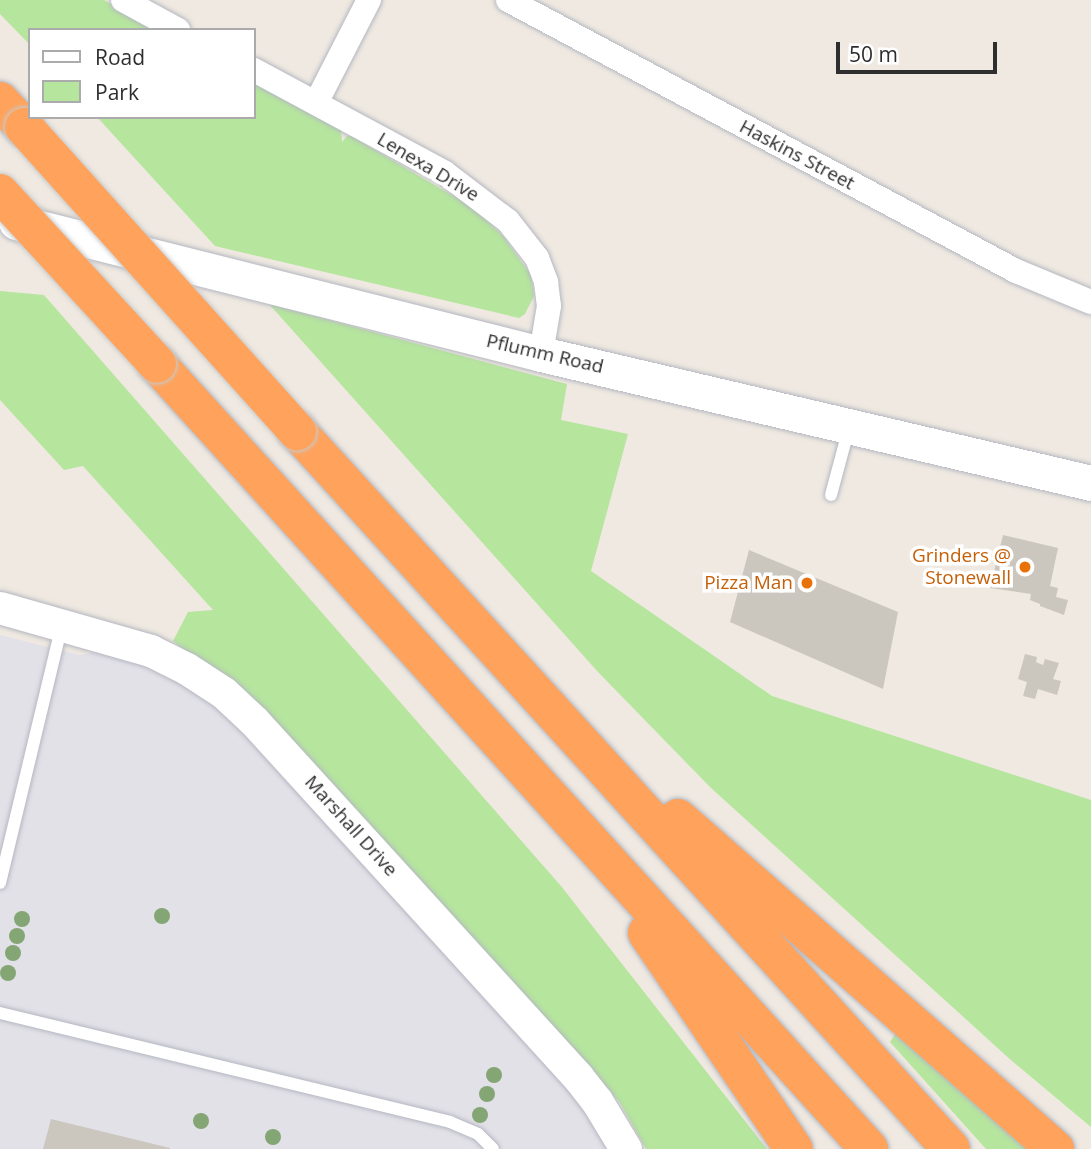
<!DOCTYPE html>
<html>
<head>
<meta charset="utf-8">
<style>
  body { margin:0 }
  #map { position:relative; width:1091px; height:1149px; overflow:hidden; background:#efe9e1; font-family:"Open Sans",sans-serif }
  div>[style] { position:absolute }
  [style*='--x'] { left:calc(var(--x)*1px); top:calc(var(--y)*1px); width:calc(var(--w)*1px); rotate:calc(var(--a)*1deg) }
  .industrial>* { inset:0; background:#e3e1e8 }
  .green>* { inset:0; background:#b6e59e }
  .building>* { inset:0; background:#cbc7bf }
  .roads { filter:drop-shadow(0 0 2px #b4b7c1) drop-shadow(0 0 2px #b4b7c1) }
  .service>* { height:12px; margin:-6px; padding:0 6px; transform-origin:6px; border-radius:6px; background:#fff }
  .minor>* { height:24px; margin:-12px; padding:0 12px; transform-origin:12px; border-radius:12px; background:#fff }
  .tertiary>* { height:32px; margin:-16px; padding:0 16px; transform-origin:16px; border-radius:16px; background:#fff }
  .secondary>* { height:35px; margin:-17.5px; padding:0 17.5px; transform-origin:17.5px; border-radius:17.5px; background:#fff }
  .motorway>* { height:38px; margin:-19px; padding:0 19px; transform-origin:19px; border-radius:19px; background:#ffa35c }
  .bridges { filter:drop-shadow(0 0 2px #c9c9c9) drop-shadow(0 0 2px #c9c9c9) }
  .motorway-bridge>* { height:38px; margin:-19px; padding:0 19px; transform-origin:19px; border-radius:19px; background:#ffa35c }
  .trees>* { width:16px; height:16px; margin:-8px; border-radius:50%; background:#84a574 }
  .dots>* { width:19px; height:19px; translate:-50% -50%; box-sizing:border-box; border:4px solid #fff; border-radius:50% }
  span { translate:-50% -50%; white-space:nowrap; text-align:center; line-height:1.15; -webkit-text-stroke:7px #fff; paint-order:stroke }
  .street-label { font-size:19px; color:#2e2e2e }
  .food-label { font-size:19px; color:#c56008 }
  .right { translate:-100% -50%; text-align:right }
  .legend { position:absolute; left:28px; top:28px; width:228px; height:91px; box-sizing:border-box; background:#fff; border:2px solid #ababab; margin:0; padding:9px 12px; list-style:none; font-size:21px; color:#2e2e2e }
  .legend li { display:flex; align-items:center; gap:14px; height:35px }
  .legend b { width:35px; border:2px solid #ababab }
  .scale { position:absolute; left:836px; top:42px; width:161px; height:32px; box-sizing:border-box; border:4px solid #2e2e2e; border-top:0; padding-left:9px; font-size:21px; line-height:24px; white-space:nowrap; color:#2e2e2e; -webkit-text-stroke:5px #fff; paint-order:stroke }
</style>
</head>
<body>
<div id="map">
  <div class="industrial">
    <i style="clip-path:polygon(0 635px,80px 655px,96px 652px,132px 661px,204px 695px,235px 721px,576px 1095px,611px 1149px,0 1149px)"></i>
  </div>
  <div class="green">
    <i style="clip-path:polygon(0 0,104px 0,158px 30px,30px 30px,30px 45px,0 14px)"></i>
    <i style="clip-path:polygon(254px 82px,341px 130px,342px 142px,347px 136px,351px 136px,472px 207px,503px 236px,531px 275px,534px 296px,525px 314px,519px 318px,215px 246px,97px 117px,254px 117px)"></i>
    <i style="clip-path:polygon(0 291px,44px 295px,561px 886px,767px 1149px,646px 1149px,620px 1103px,593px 1070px,266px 712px,173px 641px,188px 612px,213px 610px,83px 466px,64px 470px,0 400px)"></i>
    <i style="clip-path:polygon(269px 304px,567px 384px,561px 420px,628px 434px,591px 571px,772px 696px,1091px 800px,1091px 1127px,1012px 1061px,711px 788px,598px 672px)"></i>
    <i style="clip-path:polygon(897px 1031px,1029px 1149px,986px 1149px,890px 1042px)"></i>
  </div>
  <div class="building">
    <i style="clip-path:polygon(1003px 535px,1058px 548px,1050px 586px,1058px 588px,1056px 597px,1068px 600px,1064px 615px,1040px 606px,1040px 604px,1030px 600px,1031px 594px,990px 588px)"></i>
    <i style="clip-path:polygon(749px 550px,898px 612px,883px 689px,730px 622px)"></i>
    <i style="clip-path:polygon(1025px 654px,1037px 657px,1036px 662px,1043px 665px,1045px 659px,1059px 663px,1053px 679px,1061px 681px,1057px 695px,1038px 689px,1035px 699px,1023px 696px,1027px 682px,1018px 679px)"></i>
    <i style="clip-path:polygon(51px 1119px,170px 1148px,170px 1149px,43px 1149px)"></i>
  </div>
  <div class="roads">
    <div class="service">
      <i style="--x:831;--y:495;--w:69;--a:-75"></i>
      <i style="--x:0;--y:883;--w:265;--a:-76.5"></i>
      <i style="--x:0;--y:1013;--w:463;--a:13.6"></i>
      <i style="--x:450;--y:1122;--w:30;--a:23"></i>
      <i style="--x:478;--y:1134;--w:21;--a:45"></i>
    </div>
    <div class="minor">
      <i style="--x:123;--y:0;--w:63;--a:28.6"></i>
      <i style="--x:508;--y:0;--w:576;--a:28.08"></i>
      <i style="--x:1016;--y:271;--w:81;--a:22.5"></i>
      <i style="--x:254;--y:70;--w:217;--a:28.3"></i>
      <i style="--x:445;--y:173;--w:79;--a:37.3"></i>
      <i style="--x:508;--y:221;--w:47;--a:51.9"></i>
      <i style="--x:537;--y:258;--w:26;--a:69"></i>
      <i style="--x:546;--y:282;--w:24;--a:83"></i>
      <i style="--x:549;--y:306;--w:49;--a:99.5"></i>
      <i style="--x:316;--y:103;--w:116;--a:-62.8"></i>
    </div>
    <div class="tertiary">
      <i style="--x:0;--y:608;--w:157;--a:15.9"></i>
      <i style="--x:151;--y:651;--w:40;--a:26.6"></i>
      <i style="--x:187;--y:669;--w:44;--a:33"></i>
      <i style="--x:224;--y:693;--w:42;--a:43.1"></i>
      <i style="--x:255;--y:722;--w:480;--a:47.7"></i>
      <i style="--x:578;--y:1077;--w:31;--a:52"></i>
      <i style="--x:597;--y:1101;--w:56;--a:58.9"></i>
    </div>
    <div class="secondary">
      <i style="--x:16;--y:222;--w:541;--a:14.11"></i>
      <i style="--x:541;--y:354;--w:565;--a:13.2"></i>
    </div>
    <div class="motorway">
      <i style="--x:0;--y:101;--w:35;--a:47"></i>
      <i style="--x:157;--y:364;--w:1060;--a:47.79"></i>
      <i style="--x:297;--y:431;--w:971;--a:47.67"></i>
      <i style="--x:678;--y:818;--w:502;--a:41.28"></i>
      <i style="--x:647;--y:933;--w:261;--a:55.8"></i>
    </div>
  </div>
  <div class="bridges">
    <div class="motorway-bridge">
      <i style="--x:24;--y:127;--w:409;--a:48.1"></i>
      <i style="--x:0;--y:193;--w:232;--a:47.4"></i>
    </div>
  </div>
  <div class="trees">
    <i style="left:162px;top:916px"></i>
    <i style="left:22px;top:919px"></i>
    <i style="left:17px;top:936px"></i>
    <i style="left:13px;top:953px"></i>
    <i style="left:8px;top:973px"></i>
    <i style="left:494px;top:1075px"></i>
    <i style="left:487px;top:1094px"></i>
    <i style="left:480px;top:1115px"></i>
    <i style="left:201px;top:1121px"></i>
    <i style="left:273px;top:1137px"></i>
  </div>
  <div class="dots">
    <i style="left:1025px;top:567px;background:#e8710a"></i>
    <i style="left:807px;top:583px;background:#e8710a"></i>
  </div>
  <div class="street-label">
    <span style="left:797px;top:155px;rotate:28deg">Haskins Street</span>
    <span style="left:428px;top:167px;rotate:31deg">Lenexa Drive</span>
    <span style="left:545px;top:354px;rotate:13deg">Pflumm Road</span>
    <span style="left:351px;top:826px;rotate:48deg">Marshall Drive</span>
  </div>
  <div class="food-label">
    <span class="right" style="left:1011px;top:567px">Grinders @<br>Stonewall</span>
    <span class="right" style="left:793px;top:583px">Pizza Man</span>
  </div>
  <ul class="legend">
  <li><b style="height:9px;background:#fff"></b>Road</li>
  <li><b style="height:19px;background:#b6e59e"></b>Park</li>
  </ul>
  <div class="scale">50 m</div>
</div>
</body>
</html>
